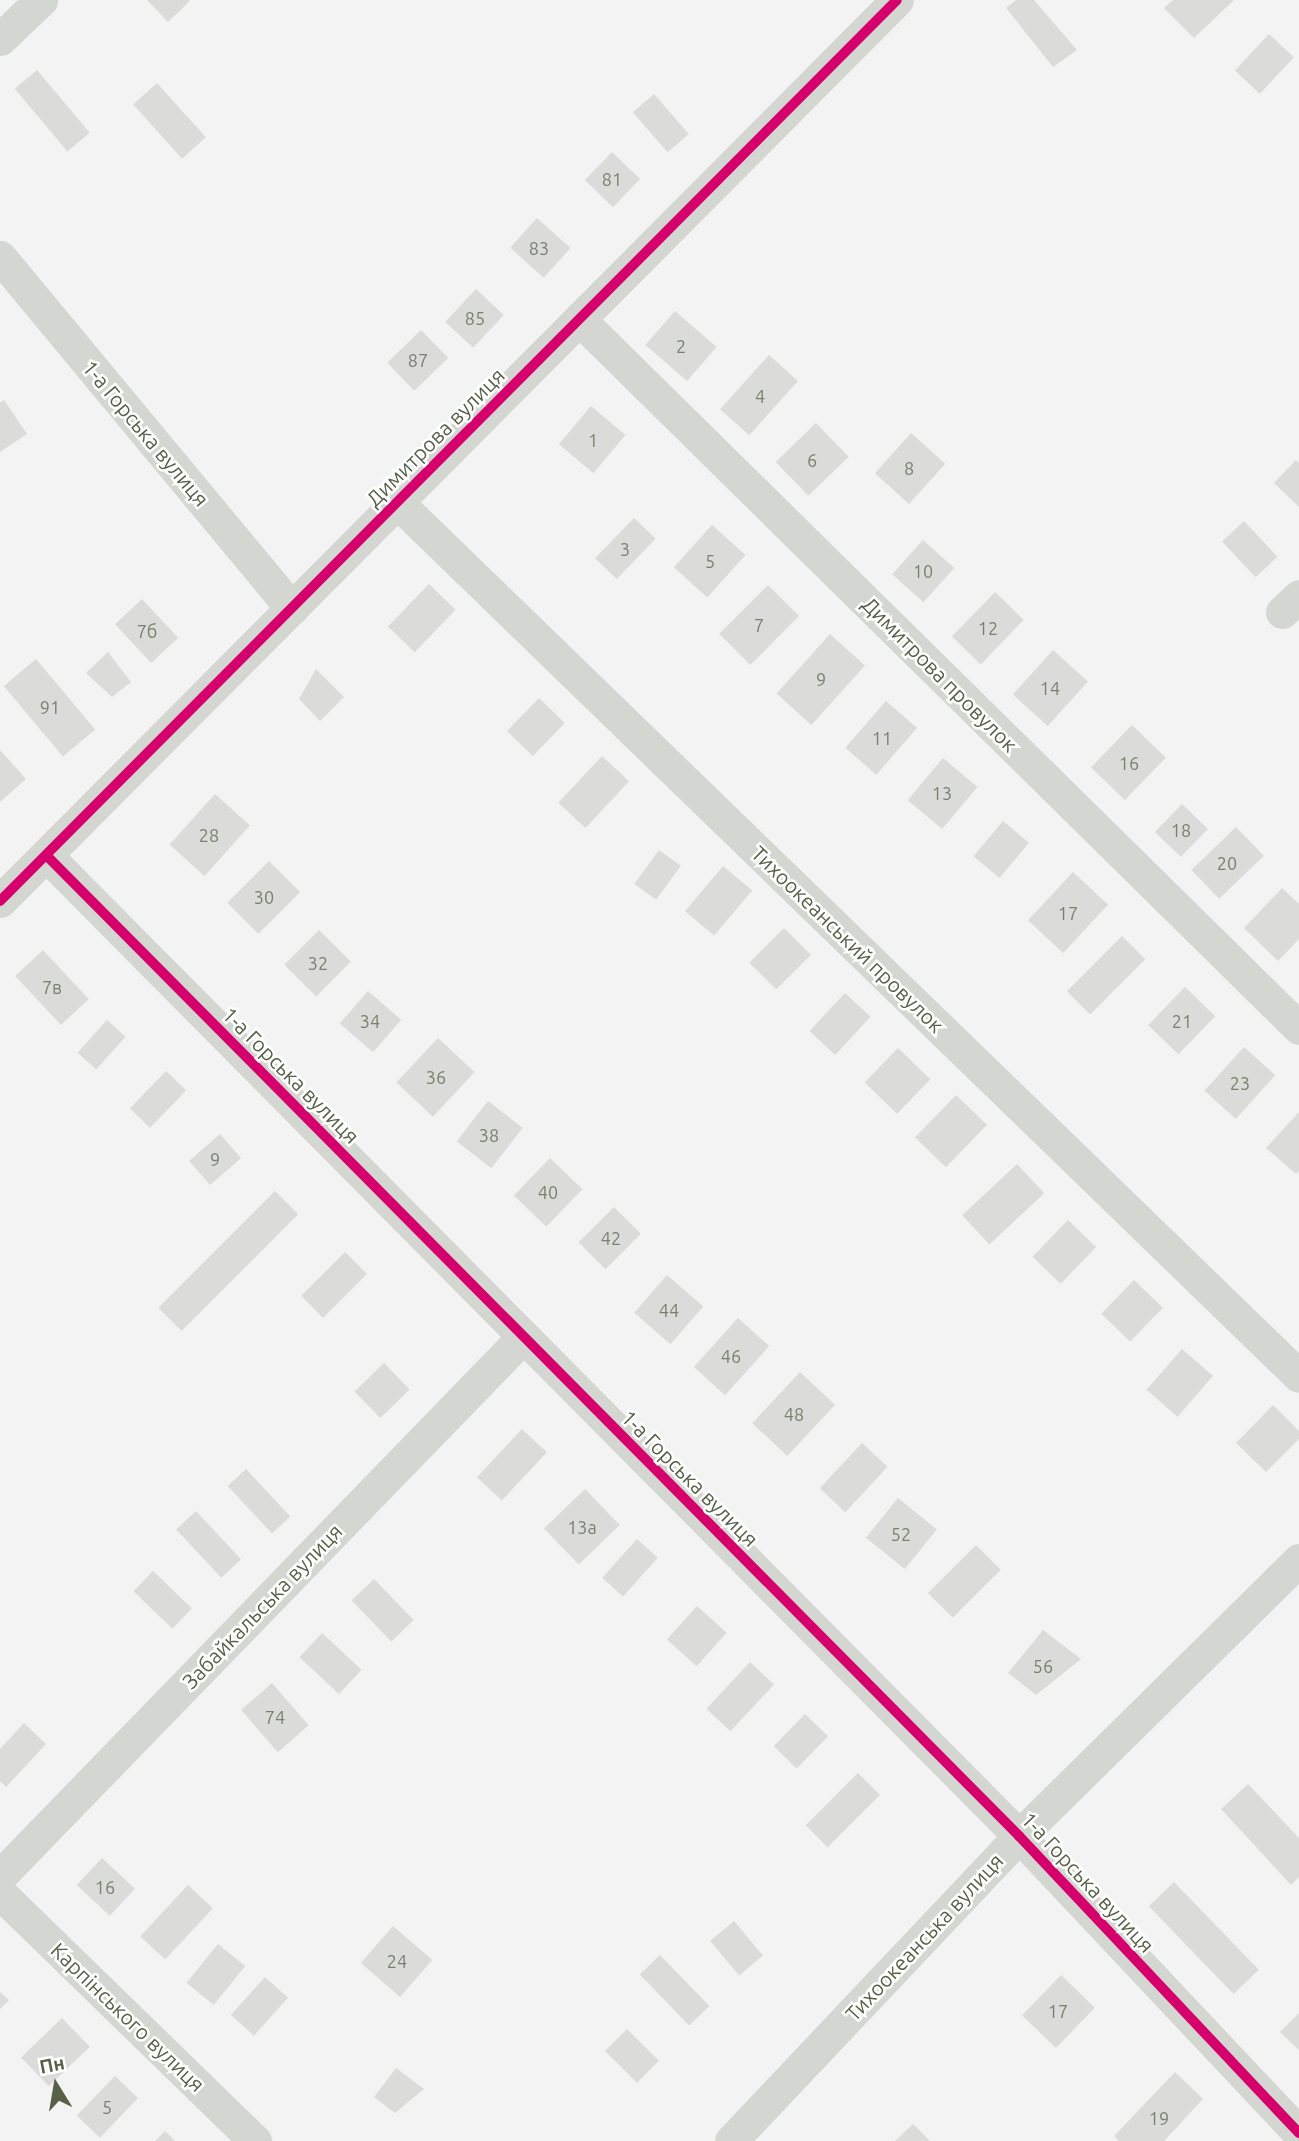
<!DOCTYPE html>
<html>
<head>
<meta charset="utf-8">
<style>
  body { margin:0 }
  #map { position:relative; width:1299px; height:2141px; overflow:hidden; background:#f3f3f3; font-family:Ubuntu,sans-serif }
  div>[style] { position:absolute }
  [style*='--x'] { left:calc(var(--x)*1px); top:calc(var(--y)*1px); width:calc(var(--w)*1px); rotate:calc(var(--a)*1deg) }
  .building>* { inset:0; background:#dbdcda; transform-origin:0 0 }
  .minor>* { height:33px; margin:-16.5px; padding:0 16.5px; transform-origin:16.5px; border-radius:16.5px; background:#d4d6d1 }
  .cycleway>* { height:10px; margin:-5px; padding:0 5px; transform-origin:5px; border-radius:5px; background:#d6006c }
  span { translate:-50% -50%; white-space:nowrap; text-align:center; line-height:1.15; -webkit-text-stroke:5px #fff; paint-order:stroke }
  .number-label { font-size:18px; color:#79816e }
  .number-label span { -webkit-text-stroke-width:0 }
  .street-label { font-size:21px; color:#566148 }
  .north { position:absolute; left:21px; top:2050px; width:70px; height:70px; -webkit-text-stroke:5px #fff; paint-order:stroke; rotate:349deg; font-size:19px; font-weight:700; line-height:28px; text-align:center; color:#566148 }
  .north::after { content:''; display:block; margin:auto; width:24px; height:32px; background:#566148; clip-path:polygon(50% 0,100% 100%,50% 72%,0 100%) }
</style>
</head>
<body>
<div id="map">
  <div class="building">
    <i style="clip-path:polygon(147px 0,189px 0,190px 1px,168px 22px)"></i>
    <i style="clip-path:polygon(1016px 0,1034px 0,1077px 50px,1053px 67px,1006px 8px)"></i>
    <i style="clip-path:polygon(1173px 0,1234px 0,1194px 38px,1164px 8px)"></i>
    <i style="left:1269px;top:34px;width:34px;height:50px;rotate:43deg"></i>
    <i style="left:37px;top:70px;width:82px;height:29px;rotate:50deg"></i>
    <i style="left:157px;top:83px;width:73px;height:32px;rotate:48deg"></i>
    <i style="left:654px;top:94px;width:53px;height:28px;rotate:49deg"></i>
    <i style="left:612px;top:152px;width:39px;height:39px;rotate:44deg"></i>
    <i style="left:537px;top:218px;width:45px;height:40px;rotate:42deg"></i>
    <i style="left:476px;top:289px;width:38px;height:45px;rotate:43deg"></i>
    <i style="left:675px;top:311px;width:55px;height:45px;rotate:41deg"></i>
    <i style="left:421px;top:330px;width:39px;height:47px;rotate:46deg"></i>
    <i style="left:769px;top:355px;width:39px;height:73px;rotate:42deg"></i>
    <i style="clip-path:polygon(4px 400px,27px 434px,0 452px,0 403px)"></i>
    <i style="left:591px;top:406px;width:45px;height:50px;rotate:40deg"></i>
    <i style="left:816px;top:423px;width:47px;height:56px;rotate:46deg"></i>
    <i style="left:911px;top:433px;width:46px;height:54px;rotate:42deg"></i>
    <i style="clip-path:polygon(1296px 460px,1299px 463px,1299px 507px,1274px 483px)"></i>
    <i style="left:634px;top:518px;width:30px;height:56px;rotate:44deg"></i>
    <i style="left:1244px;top:521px;width:49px;height:30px;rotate:47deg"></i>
    <i style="left:712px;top:525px;width:45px;height:57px;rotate:42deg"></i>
    <i style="left:923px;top:540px;width:42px;height:46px;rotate:42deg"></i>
    <i style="left:429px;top:584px;width:37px;height:59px;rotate:44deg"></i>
    <i style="left:768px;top:585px;width:44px;height:69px;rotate:45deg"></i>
    <i style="left:995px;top:592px;width:40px;height:62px;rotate:44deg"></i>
    <i style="left:142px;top:599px;width:53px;height:37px;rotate:47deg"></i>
    <i style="left:830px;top:634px;width:47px;height:80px;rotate:42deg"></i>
    <i style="left:1053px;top:650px;width:47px;height:60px;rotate:42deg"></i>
    <i style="clip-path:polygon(108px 652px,131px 682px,112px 697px,86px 673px)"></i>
    <i style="left:36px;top:659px;width:92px;height:42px;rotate:50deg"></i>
    <i style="clip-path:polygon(316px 669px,344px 697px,320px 721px,299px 699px)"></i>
    <i style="left:539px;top:698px;width:36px;height:46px;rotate:44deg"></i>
    <i style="left:886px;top:701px;width:41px;height:62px;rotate:41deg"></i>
    <i style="left:1132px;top:725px;width:47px;height:59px;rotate:44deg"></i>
    <i style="clip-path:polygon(0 750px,26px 779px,0 802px)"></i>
    <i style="left:602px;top:756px;width:37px;height:64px;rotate:43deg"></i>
    <i style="left:943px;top:758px;width:45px;height:55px;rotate:40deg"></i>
    <i style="left:215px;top:794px;width:47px;height:68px;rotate:42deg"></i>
    <i style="left:1182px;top:804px;width:36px;height:39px;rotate:44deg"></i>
    <i style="left:1003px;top:821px;width:34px;height:46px;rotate:40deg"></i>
    <i style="left:1236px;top:827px;width:40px;height:62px;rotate:46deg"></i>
    <i style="left:659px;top:850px;width:27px;height:42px;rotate:36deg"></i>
    <i style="left:269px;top:861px;width:44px;height:59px;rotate:45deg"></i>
    <i style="left:723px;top:866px;width:38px;height:59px;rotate:40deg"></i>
    <i style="left:1073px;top:872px;width:48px;height:66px;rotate:43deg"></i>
    <i style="clip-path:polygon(1282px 888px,1299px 904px,1299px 939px,1278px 961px,1244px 928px)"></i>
    <i style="left:784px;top:928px;width:38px;height:49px;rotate:45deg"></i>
    <i style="left:319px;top:930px;width:45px;height:49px;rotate:45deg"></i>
    <i style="left:1122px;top:936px;width:33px;height:78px;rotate:45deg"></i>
    <i style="left:43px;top:950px;width:67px;height:38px;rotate:47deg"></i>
    <i style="left:1185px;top:987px;width:42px;height:53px;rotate:44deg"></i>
    <i style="left:368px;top:991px;width:44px;height:43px;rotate:41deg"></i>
    <i style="left:845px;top:993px;width:35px;height:52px;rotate:43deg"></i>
    <i style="left:107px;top:1020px;width:25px;height:44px;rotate:42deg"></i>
    <i style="left:438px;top:1038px;width:50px;height:61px;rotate:43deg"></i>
    <i style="left:1244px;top:1047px;width:42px;height:59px;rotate:42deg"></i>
    <i style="left:898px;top:1048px;width:45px;height:48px;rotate:44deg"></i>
    <i style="left:166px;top:1071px;width:28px;height:52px;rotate:44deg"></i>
    <i style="left:956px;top:1095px;width:43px;height:59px;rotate:44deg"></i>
    <i style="left:488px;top:1101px;width:44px;height:51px;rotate:38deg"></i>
    <i style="clip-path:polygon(1299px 1112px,1299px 1171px,1296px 1174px,1266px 1148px)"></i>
    <i style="left:220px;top:1134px;width:32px;height:41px;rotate:49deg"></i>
    <i style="left:550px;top:1158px;width:45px;height:52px;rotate:44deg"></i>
    <i style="left:1017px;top:1164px;width:40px;height:75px;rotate:47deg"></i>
    <i style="left:275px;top:1191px;width:33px;height:165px;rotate:45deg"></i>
    <i style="left:614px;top:1207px;width:38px;height:50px;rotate:45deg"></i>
    <i style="left:1068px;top:1220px;width:39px;height:51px;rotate:44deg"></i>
    <i style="left:345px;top:1252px;width:31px;height:62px;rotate:45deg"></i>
    <i style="left:667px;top:1275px;width:48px;height:50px;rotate:41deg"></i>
    <i style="left:1134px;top:1280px;width:40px;height:47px;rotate:44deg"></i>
    <i style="left:738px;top:1318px;width:42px;height:66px;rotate:42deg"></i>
    <i style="left:1182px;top:1349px;width:41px;height:54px;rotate:41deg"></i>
    <i style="left:384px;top:1363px;width:37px;height:41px;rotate:46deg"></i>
    <i style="left:800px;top:1372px;width:48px;height:70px;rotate:43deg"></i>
    <i style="clip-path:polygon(1273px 1405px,1299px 1431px,1299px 1439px,1266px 1472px,1236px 1443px)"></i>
    <i style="left:522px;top:1429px;width:34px;height:66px;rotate:43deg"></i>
    <i style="left:862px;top:1443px;width:35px;height:62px;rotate:43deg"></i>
    <i style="left:246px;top:1469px;width:65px;height:25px;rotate:47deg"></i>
    <i style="left:585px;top:1489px;width:50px;height:57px;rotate:46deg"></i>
    <i style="left:898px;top:1498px;width:50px;height:51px;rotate:39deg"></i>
    <i style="left:196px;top:1511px;width:66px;height:27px;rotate:47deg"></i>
    <i style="left:637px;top:1539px;width:28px;height:52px;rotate:42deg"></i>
    <i style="left:976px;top:1545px;width:35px;height:68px;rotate:45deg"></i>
    <i style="left:153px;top:1571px;width:54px;height:28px;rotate:44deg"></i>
    <i style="left:374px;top:1579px;width:57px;height:31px;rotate:46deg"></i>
    <i style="left:697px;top:1606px;width:40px;height:45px;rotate:42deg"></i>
    <i style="clip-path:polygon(1043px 1630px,1081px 1659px,1036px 1695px,1008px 1673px)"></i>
    <i style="left:322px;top:1633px;width:54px;height:33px;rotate:43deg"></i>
    <i style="left:750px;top:1662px;width:33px;height:64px;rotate:43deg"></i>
    <i style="left:272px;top:1683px;width:56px;height:41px;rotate:49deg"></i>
    <i style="left:805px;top:1714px;width:32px;height:45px;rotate:44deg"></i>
    <i style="clip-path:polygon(24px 1723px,46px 1744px,6px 1787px,0 1781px,0 1749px)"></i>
    <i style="left:858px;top:1773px;width:31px;height:74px;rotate:45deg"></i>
    <i style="clip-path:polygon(1248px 1784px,1299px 1838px,1299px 1877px,1291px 1885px,1221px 1809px)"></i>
    <i style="left:102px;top:1858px;width:45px;height:37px;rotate:43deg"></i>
    <i style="left:1174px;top:1882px;width:122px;height:35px;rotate:46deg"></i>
    <i style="left:188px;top:1885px;width:34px;height:70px;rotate:43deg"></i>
    <i style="left:734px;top:1921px;width:45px;height:31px;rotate:50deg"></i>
    <i style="left:393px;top:1926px;width:52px;height:49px;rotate:41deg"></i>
    <i style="left:218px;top:1944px;width:35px;height:50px;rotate:39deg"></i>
    <i style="left:660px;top:1955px;width:71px;height:28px;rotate:46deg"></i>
    <i style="left:1061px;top:1975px;width:47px;height:56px;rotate:44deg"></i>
    <i style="left:265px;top:1977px;width:31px;height:51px;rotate:42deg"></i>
    <i style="clip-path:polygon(0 1992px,9px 2000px,0 2009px)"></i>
    <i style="clip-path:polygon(1299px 2013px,1299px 2050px,1280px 2032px)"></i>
    <i style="left:62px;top:2018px;width:40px;height:57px;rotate:46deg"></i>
    <i style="left:627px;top:2029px;width:45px;height:31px;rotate:45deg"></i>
    <i style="clip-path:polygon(396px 2068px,424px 2089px,395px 2113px,374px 2097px)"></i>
    <i style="clip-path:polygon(1175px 2072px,1203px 2099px,1164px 2141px,1119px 2141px,1114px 2136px)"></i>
    <i style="left:115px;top:2076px;width:32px;height:55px;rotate:44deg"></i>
    <i style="clip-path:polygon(913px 2124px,930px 2141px,895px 2141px)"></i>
    <i style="clip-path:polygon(165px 2131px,175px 2141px,155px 2141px)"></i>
  </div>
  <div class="minor">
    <i style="--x:0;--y:39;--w:57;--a:-43.6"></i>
    <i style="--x:0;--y:257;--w:457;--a:50.3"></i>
    <i style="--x:580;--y:320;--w:1009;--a:44.56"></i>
    <i style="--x:396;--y:501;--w:1257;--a:44.1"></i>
    <i style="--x:1282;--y:612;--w:23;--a:-43"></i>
    <i style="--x:47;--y:856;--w:1380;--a:45.23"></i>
    <i style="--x:1019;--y:1836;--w:408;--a:46.7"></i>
    <i style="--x:0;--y:901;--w:1271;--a:-45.13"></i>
    <i style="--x:0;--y:1876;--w:751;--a:-45.86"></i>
    <i style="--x:0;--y:1893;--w:356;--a:44.2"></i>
    <i style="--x:731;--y:2141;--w:419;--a:-46.6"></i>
    <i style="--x:1019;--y:1836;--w:393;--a:-44.6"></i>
  </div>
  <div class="cycleway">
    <i style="--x:47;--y:856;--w:1380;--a:45.23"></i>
    <i style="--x:1019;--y:1836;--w:408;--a:46.7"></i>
    <i style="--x:0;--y:901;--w:1271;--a:-45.13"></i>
  </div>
  <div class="number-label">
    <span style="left:612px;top:179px">81</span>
    <span style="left:539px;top:248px">83</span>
    <span style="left:475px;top:318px">85</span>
    <span style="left:681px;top:346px">2</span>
    <span style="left:418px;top:360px">87</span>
    <span style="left:760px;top:396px">4</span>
    <span style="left:593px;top:440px">1</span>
    <span style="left:812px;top:460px">6</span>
    <span style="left:909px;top:468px">8</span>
    <span style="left:625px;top:549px">3</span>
    <span style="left:710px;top:561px">5</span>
    <span style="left:923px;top:571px">10</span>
    <span style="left:759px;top:625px">7</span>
    <span style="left:988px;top:628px">12</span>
    <span style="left:147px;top:631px">7б</span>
    <span style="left:821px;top:679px">9</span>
    <span style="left:1050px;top:688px">14</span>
    <span style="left:50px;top:707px">91</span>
    <span style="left:882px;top:738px">11</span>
    <span style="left:1129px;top:763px">16</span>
    <span style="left:942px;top:793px">13</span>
    <span style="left:1181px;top:830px">18</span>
    <span style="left:209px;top:835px">28</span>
    <span style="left:1227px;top:863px">20</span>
    <span style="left:264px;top:897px">30</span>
    <span style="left:1068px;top:913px">17</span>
    <span style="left:318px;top:963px">32</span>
    <span style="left:52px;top:987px">7в</span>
    <span style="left:370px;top:1021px">34</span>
    <span style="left:1182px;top:1021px">21</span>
    <span style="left:436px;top:1077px">36</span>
    <span style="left:1240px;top:1083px">23</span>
    <span style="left:489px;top:1135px">38</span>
    <span style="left:215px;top:1159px">9</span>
    <span style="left:548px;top:1192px">40</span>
    <span style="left:611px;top:1238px">42</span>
    <span style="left:669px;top:1310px">44</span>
    <span style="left:731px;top:1356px">46</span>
    <span style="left:794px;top:1414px">48</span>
    <span style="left:582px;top:1527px">13а</span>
    <span style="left:901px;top:1534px">52</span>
    <span style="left:1043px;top:1666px">56</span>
    <span style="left:275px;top:1717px">74</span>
    <span style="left:105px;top:1887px">16</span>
    <span style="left:397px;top:1961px">24</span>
    <span style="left:1058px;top:2011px">17</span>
    <span style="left:107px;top:2107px">5</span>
    <span style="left:1159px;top:2118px">19</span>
  </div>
  <div class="street-label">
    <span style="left:146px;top:433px;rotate:50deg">1-а Горська вулиця</span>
    <span style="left:435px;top:437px;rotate:-45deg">Димитрова вулиця</span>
    <span style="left:940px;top:674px;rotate:45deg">Димитрова провулок</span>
    <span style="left:848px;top:939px;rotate:44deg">Тихоокеанський провулок</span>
    <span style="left:291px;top:1075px;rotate:45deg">1-а Горська вулиця</span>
    <span style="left:690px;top:1478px;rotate:45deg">1-а Горська вулиця</span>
    <span style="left:262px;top:1606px;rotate:-46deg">Забайкальська вулиця</span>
    <span style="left:1088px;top:1882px;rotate:47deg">1-а Горська вулиця</span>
    <span style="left:924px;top:1937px;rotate:-47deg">Тихоокеанська вулиця</span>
    <span style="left:128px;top:2017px;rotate:44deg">Карпінського вулиця</span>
  </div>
  <div class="north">Пн</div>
</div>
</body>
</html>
